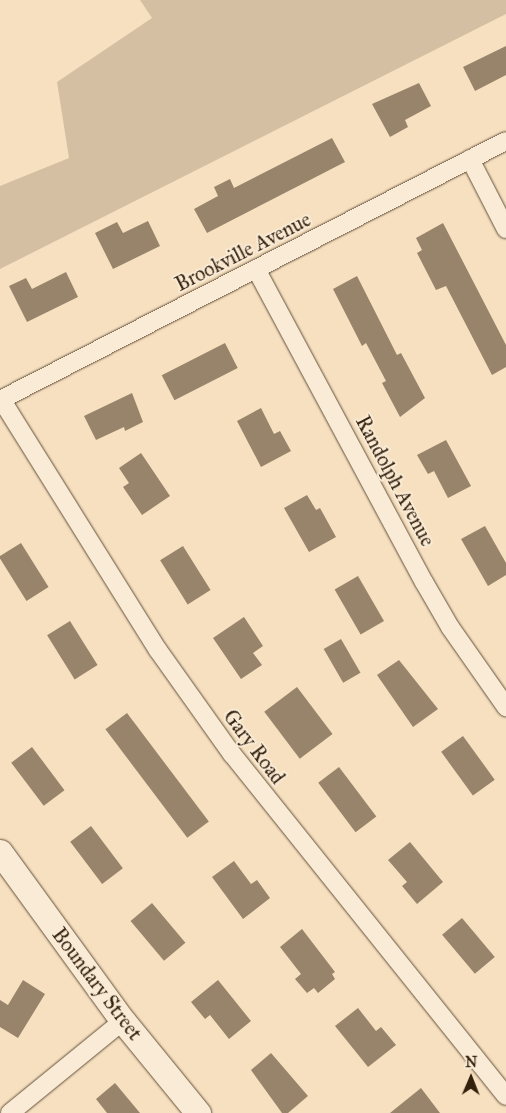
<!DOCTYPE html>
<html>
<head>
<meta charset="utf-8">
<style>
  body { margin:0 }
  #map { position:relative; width:506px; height:1113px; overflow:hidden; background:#f6e0c0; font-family:"IM FELL Great Primer",serif }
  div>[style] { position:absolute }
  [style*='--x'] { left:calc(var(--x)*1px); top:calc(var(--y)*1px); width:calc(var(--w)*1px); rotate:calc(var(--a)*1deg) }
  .green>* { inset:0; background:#d5bfa2 }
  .building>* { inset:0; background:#98846a; transform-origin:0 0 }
  .roads { filter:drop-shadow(0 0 1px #64503a) drop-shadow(0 0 1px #64503a) }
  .minor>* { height:18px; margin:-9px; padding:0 9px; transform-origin:9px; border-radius:9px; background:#f9ebd6 }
  .secondary>* { height:25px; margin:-12.5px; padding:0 12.5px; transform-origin:12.5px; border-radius:12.5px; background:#f9ebd6 }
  span { translate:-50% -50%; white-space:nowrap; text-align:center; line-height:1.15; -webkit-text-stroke:4px #f9ebd6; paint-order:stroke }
  .street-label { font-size:20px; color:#33200d }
  .north { position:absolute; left:446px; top:1053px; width:50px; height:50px; -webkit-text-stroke:4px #f9ebd6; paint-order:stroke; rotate:1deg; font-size:14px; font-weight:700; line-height:20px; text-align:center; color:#33200d }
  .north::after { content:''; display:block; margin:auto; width:18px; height:22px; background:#33200d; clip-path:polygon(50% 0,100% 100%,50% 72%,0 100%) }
</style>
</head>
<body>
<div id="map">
  <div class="green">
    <i style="clip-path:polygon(140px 0,506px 0,506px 14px,0 269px,0 186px,69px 158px,57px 82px,152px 18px)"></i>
  </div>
  <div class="building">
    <i style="clip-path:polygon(506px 46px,506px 75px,475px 91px,463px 67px)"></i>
    <i style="clip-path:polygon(419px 83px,431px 106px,405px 120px,408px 127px,390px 137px,372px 104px)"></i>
    <i style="clip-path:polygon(332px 138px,345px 162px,207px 233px,194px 209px,218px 196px,214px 187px,230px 179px,234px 188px)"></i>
    <i style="clip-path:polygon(148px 221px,160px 246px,113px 269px,95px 233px,117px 222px,123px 233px)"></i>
    <i style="clip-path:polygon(443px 223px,506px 345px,506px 367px,492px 375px,446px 286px,436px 290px,417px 253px,422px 250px,416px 238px)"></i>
    <i style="clip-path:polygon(66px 272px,78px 297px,27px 322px,9px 286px,26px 278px,32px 289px)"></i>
    <i style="clip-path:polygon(357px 276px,397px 355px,401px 353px,425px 398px,400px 417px,382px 383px,386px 381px,366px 343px,362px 346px,333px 289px)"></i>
    <i style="left:225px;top:343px;width:28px;height:71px;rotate:63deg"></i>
    <i style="clip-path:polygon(132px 393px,143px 422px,125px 431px,124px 427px,96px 440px,84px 416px)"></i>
    <i style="clip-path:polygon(261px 408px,274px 434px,280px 431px,291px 451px,261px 467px,237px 421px)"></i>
    <i style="clip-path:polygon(446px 440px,471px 486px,448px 498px,434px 471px,428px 474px,417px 455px)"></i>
    <i style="clip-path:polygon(141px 453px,170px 496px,142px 515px,123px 487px,129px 483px,119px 468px)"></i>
    <i style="clip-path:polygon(307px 495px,316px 510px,320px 508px,336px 537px,309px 552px,284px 508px)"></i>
    <i style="clip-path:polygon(485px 526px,506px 563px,506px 575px,488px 586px,461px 539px)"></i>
    <i style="left:21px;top:543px;width:52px;height:26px;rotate:58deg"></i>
    <i style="left:183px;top:546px;width:52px;height:27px;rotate:58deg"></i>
    <i style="left:358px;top:576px;width:52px;height:27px;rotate:60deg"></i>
    <i style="clip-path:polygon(244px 617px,263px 646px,253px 653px,262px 665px,241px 679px,213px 638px)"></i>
    <i style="left:70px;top:621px;width:52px;height:27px;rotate:58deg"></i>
    <i style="left:341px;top:639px;width:39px;height:20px;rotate:60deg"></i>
    <i style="clip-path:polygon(399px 660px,438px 709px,413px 727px,377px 675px)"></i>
    <i style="left:297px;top:687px;width:59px;height:41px;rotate:53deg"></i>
    <i style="left:127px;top:713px;width:136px;height:27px;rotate:53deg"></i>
    <i style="left:463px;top:736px;width:54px;height:27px;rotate:54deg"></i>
    <i style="left:32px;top:747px;width:54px;height:26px;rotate:53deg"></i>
    <i style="left:339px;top:767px;width:62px;height:26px;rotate:53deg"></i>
    <i style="left:91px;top:826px;width:53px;height:26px;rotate:53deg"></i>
    <i style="clip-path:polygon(410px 842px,443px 882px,417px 904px,402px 886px,407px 882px,388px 860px)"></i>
    <i style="clip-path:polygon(234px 861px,251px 884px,257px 880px,270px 898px,243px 919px,212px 877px)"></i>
    <i style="left:152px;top:903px;width:52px;height:28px;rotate:50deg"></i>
    <i style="left:462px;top:918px;width:51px;height:26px;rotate:50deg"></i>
    <i style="clip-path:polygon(302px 929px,335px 972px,332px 974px,335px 979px,318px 993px,314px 988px,307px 993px,295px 979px,301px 974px,280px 947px)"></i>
    <i style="clip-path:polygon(23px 980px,45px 994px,18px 1038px,0 1027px,0 1000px,8px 1005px)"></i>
    <i style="clip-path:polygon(218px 980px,251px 1021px,229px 1039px,210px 1015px,205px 1019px,191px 1002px)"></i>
    <i style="clip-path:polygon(358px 1008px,376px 1031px,381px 1027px,396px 1045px,368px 1067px,335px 1026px)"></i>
    <i style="clip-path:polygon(271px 1053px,308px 1096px,288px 1113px,282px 1113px,251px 1070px)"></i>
    <i style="clip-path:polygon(115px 1083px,140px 1113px,107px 1113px,96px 1099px)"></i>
    <i style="clip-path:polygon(421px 1088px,440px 1113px,390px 1113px)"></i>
  </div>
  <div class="roads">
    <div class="minor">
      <i style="--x:470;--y:159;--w:79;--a:62.8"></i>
      <i style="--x:256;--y:269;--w:355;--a:61.8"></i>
      <i style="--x:424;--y:582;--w:52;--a:60"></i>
      <i style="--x:450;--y:627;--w:98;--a:55"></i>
      <i style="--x:1;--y:399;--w:296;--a:58"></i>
      <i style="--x:158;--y:650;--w:128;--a:54.6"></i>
      <i style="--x:232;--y:754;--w:438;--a:51.3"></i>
      <i style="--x:0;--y:400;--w:568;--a:-27.11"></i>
      <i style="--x:10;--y:1113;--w:146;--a:-39.2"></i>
    </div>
    <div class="secondary">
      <i style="--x:0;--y:852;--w:209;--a:54"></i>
      <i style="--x:123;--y:1021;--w:119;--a:50.8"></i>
    </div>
  </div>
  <div class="street-label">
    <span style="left:243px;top:252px;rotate:-27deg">Brookville Avenue</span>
    <span style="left:395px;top:481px;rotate:62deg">Randolph Avenue</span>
    <span style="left:254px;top:747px;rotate:53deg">Gary Road</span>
    <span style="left:97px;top:984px;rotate:53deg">Boundary Street</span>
  </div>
  <div class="north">N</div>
</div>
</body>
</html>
